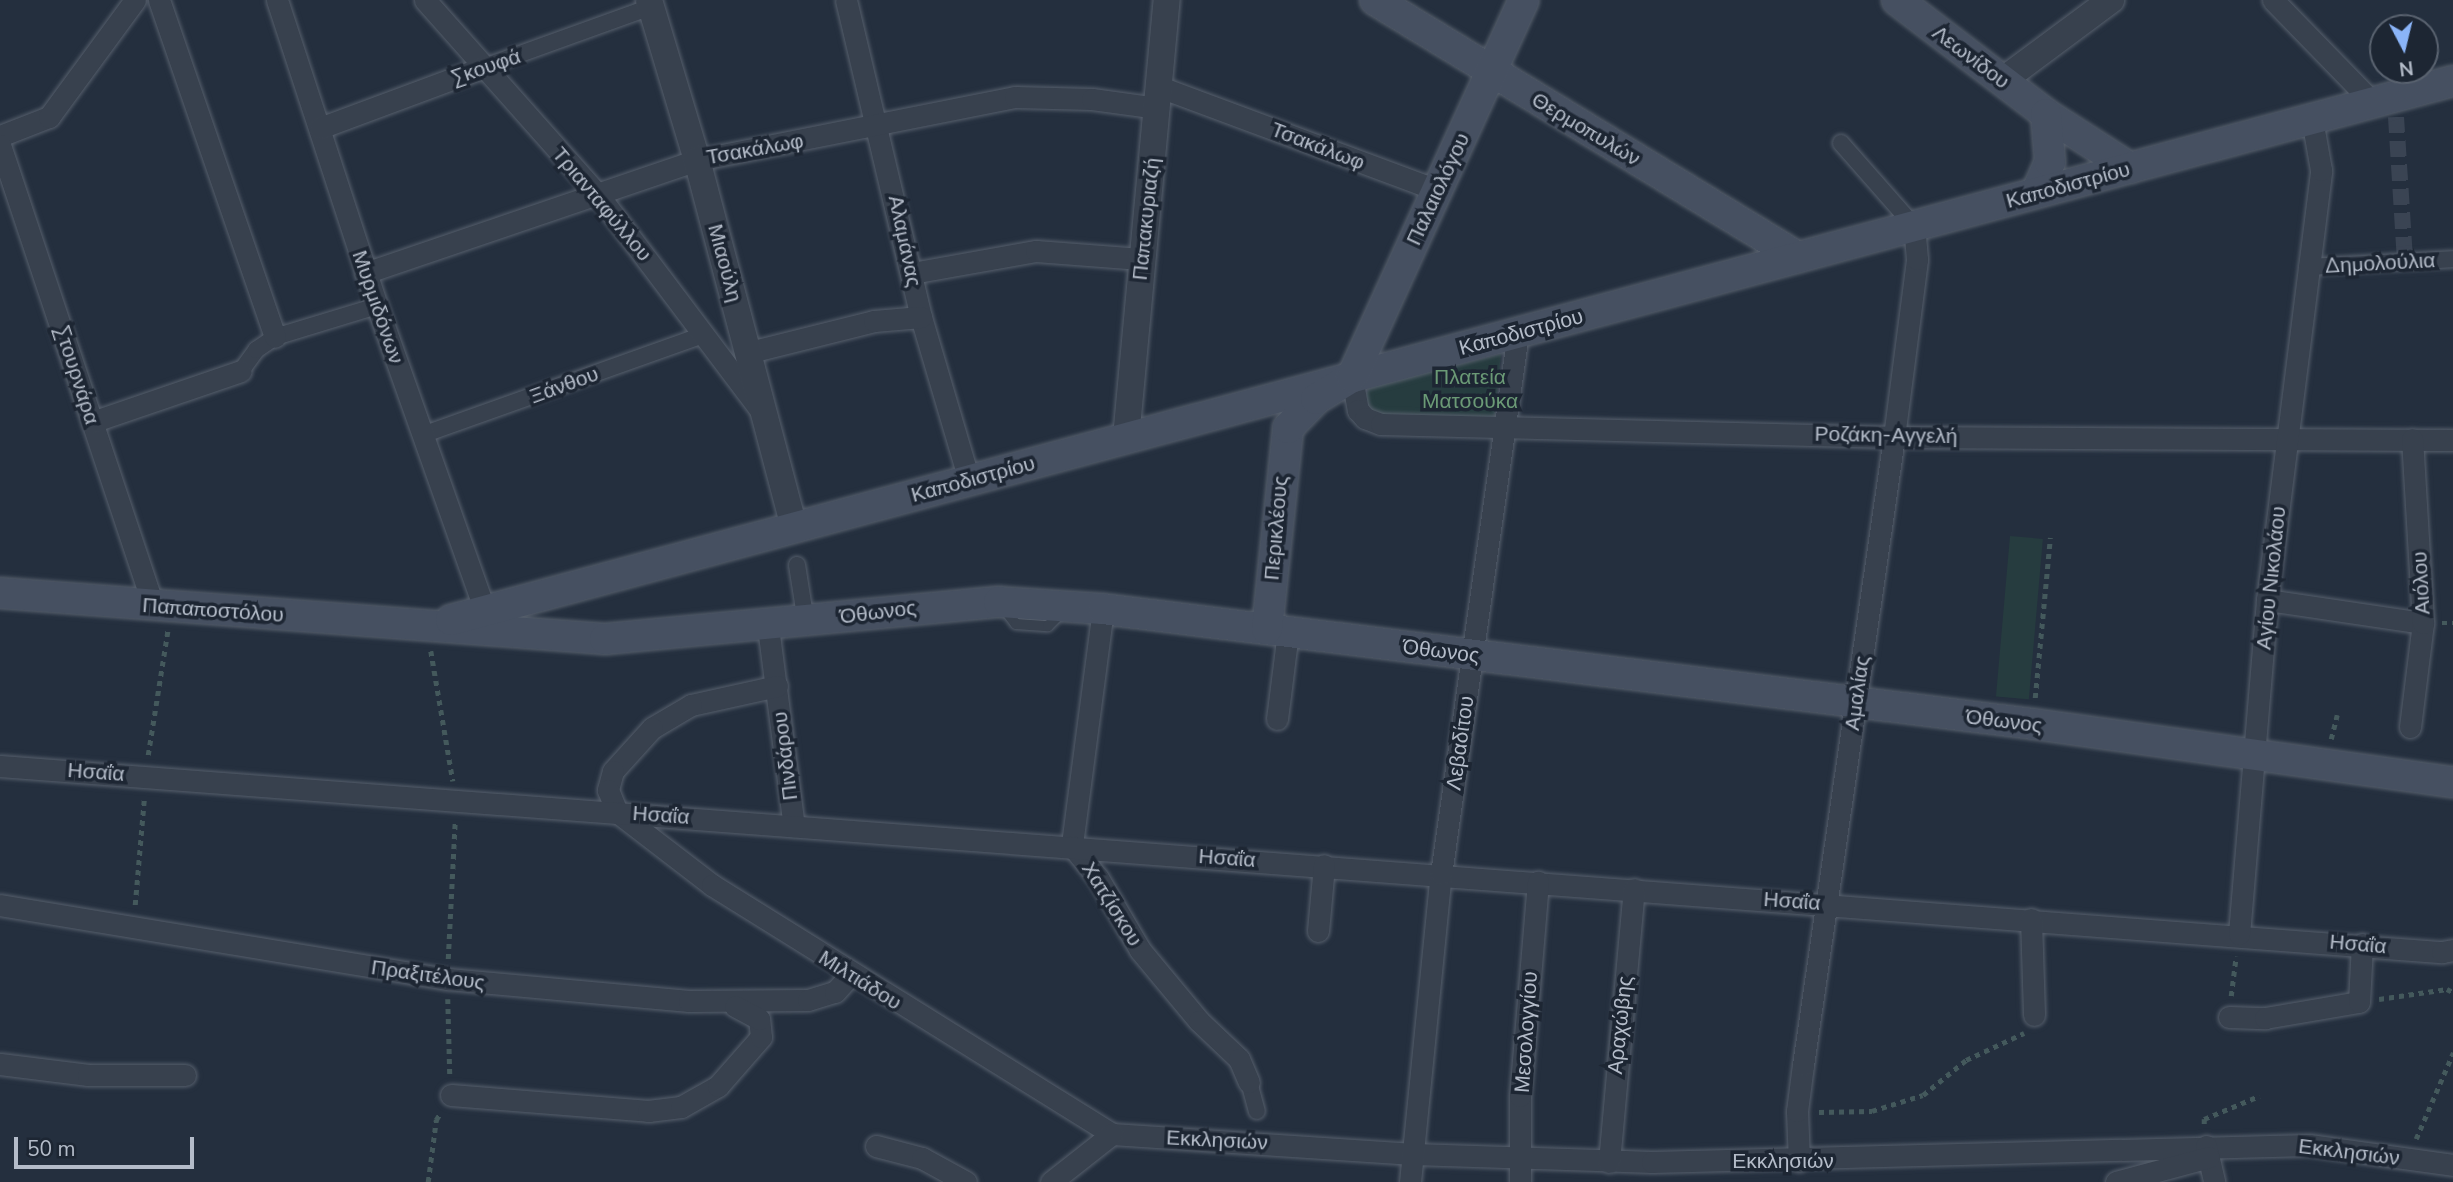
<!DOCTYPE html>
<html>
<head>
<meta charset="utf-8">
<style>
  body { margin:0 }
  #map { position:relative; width:2453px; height:1182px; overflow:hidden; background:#242f3e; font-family:"Nunito Sans",sans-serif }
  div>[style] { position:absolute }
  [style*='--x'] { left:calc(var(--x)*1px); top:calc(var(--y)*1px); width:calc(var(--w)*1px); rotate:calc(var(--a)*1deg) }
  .green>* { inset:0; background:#263c3f; transform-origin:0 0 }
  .pedestrian-tunnel>* { height:16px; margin-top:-8px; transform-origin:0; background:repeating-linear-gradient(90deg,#3a4453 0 16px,transparent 0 24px) }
  .path>* { height:4.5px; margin-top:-2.25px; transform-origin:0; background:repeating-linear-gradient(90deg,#44595c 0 5px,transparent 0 10px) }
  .roads { filter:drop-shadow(0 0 2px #565f6c) drop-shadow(0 0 2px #565f6c) }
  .service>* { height:10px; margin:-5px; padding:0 5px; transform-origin:5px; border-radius:5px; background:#38414e }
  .pedestrian>* { height:16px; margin:-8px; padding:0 8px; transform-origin:8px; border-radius:8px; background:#38414e }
  .minor>* { height:21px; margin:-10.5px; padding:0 10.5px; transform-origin:10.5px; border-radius:10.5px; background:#38414e }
  .tertiary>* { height:26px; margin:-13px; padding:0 13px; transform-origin:13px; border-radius:13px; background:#38414e }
  .secondary>* { height:30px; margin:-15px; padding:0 15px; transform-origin:15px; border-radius:15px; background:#465061 }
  span { translate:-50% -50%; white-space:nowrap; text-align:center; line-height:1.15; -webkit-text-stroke:7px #1d2633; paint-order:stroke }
  .street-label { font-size:21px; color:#b4bcc9 }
  .park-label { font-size:21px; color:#6b9a76 }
  .north { position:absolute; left:2369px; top:14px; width:70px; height:70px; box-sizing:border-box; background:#1d2633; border:2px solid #59626f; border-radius:50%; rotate:173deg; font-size:19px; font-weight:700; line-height:28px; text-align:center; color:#b4bcc9 }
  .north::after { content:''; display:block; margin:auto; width:24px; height:32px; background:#8ab4f8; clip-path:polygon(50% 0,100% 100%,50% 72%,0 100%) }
  .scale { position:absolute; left:14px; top:1137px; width:180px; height:32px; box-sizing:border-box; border:4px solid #b4bcc9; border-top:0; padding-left:9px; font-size:21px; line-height:24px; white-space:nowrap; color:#b4bcc9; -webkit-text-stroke:5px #1d2633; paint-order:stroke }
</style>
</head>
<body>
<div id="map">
  <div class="green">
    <i style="clip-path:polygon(1501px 354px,1495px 417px,1381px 419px,1363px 403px,1369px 387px)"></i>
    <i style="left:2010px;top:536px;width:33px;height:161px;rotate:5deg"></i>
  </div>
  <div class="pedestrian-tunnel">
    <i style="--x:2396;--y:117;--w:145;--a:86.4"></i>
  </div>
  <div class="path">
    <i style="--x:2442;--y:623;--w:11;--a:0"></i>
    <i style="--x:431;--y:651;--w:132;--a:80.4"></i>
    <i style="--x:2035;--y:698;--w:161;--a:-84.6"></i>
    <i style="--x:2331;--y:739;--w:25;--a:-76"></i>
    <i style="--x:148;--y:755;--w:128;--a:-81"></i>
    <i style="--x:135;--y:905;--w:106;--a:-85.1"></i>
    <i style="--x:448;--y:959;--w:138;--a:-87.1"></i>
    <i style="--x:2231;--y:996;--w:40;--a:-82.9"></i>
    <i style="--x:448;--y:999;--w:75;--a:88.5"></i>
    <i style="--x:2379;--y:999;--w:69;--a:-8.4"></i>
    <i style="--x:2447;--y:989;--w:7;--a:27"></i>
    <i style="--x:1819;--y:1112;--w:53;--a:-1.1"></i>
    <i style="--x:1872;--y:1111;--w:53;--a:-17.4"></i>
    <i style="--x:1923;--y:1095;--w:55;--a:-39.1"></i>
    <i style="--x:1966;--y:1060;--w:64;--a:-25"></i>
    <i style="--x:2204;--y:1124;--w:5;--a:-90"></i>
    <i style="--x:2204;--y:1119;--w:60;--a:-22.7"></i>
    <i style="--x:2416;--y:1139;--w:94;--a:-66.7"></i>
    <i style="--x:428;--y:1182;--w:63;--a:-82.6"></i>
    <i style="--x:436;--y:1120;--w:9;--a:-58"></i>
  </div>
  <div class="roads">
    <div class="service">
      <i style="--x:1003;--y:607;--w:21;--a:53"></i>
      <i style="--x:1016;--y:624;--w:32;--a:4"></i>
      <i style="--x:1048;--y:626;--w:21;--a:-45"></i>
    </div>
    <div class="pedestrian">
      <i style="--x:484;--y:67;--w:177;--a:-19.8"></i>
      <i style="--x:1841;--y:143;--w:111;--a:48.7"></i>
      <i style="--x:2307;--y:267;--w:146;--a:-3.1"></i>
      <i style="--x:241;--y:371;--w:26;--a:-54"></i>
      <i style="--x:256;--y:350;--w:23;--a:-34"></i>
      <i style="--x:275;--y:337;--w:107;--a:-16.9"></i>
      <i style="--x:422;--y:435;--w:301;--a:-19.6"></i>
      <i style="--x:797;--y:565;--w:58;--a:81"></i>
      <i style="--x:1249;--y:1082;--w:30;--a:75"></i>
    </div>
    <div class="minor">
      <i style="--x:159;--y:0;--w:356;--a:71"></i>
      <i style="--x:277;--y:0;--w:322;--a:71.9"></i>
      <i style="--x:377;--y:306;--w:324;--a:70.5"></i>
      <i style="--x:425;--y:0;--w:262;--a:48.4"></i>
      <i style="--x:599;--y:196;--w:264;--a:53"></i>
      <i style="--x:846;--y:0;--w:326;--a:76.7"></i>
      <i style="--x:921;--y:317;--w:170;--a:73.6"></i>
      <i style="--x:2273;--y:0;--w:144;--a:45.8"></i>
      <i style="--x:1160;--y:87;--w:296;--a:20.4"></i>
      <i style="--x:320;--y:128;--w:175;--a:-20.4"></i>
      <i style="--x:0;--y:136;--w:53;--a:-21.2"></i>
      <i style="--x:49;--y:117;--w:145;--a:-53.7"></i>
      <i style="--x:0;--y:145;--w:485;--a:71.6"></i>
      <i style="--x:365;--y:273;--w:351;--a:-18.8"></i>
      <i style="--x:697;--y:160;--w:324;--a:-11.2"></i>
      <i style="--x:1015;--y:97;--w:77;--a:1.5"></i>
      <i style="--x:1092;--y:99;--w:67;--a:7.8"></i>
      <i style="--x:912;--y:273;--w:126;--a:-10.1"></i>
      <i style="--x:1036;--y:251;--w:105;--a:4.4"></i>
      <i style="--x:750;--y:352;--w:128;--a:-14"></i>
      <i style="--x:874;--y:321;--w:47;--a:-4.9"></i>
      <i style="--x:1352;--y:377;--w:34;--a:80"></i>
      <i style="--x:1358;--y:410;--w:11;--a:49"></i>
      <i style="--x:1365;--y:418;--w:17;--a:21"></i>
      <i style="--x:1381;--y:424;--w:513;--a:1.45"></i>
      <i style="--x:1894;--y:437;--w:559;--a:0.31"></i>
      <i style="--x:92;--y:422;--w:157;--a:-18.9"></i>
      <i style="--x:2267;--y:600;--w:158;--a:8.4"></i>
      <i style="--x:1103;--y:609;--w:239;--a:97.5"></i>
      <i style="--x:1072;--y:846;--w:41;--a:50.9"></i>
      <i style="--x:1098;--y:878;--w:83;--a:59.7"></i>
      <i style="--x:1140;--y:950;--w:92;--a:50.3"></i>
      <i style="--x:1199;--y:1021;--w:55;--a:43.5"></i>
      <i style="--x:1239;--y:1059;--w:25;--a:67"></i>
      <i style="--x:768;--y:627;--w:201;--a:82.6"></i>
      <i style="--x:777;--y:686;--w:88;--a:167.5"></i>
      <i style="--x:691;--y:705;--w:45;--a:149.5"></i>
      <i style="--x:652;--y:728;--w:58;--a:132.2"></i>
      <i style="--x:613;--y:771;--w:20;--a:105"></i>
      <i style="--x:608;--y:790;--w:24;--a:68"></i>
      <i style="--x:617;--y:812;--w:120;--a:37.5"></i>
      <i style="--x:712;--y:885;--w:471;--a:31.9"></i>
      <i style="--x:1112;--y:1134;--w:302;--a:3.8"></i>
      <i style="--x:1413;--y:1154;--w:239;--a:1.9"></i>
      <i style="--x:1652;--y:1162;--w:657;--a:-1.48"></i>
      <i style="--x:2309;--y:1145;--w:145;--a:7.9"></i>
      <i style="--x:1277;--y:719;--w:88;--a:-82.8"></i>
      <i style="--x:2410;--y:727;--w:105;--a:-82.9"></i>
      <i style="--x:2423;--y:623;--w:184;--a:-93.4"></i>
      <i style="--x:0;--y:766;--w:2449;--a:4.36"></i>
      <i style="--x:2442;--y:952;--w:11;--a:-10"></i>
      <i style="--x:0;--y:905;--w:454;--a:9.4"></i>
      <i style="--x:448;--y:979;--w:242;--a:5.2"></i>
      <i style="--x:689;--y:1001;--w:119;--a:-0.5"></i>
      <i style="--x:808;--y:1000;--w:28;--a:-17"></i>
      <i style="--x:835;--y:992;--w:24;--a:-48"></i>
      <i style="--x:2031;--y:919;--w:96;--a:88.2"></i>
      <i style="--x:1318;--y:931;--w:66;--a:-84.8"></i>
      <i style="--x:2239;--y:934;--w:335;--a:-85.2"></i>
      <i style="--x:2267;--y:600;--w:433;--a:-82.8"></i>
      <i style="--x:2321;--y:170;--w:52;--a:-100"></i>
      <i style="--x:2229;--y:1017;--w:36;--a:2"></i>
      <i style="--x:2265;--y:1018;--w:95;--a:-9.7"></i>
      <i style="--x:2359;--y:1002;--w:58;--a:-87"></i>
      <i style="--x:0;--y:1064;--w:89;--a:7.1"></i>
      <i style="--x:88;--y:1075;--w:97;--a:0"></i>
      <i style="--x:451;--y:1095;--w:198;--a:4.6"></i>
      <i style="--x:648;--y:1111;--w:33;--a:-7"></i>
      <i style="--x:681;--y:1107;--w:43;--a:-29.6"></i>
      <i style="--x:718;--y:1086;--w:65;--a:-48.7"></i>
      <i style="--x:761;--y:1037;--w:18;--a:-96"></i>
      <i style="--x:759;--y:1019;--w:27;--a:-152"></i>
      <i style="--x:876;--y:1146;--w:48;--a:14.6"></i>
      <i style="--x:922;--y:1158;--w:50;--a:28.6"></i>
      <i style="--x:2206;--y:1146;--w:37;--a:77"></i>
      <i style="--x:1799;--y:1161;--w:50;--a:-92.3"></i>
      <i style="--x:1797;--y:1111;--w:46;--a:-82.6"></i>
      <i style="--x:1803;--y:1065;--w:635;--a:-81.75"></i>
      <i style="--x:1894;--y:437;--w:179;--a:-82.6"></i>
      <i style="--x:1917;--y:259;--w:33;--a:-95"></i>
      <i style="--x:1609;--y:1162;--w:274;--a:-84.8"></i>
      <i style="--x:1051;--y:1182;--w:78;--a:-38.2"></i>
      <i style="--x:1410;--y:1182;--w:310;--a:-84.3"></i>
      <i style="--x:1441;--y:874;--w:546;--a:-81.9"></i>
      <i style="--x:1520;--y:1182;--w:86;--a:-90"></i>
      <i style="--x:1520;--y:1096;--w:215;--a:-85.2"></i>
      <i style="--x:2116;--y:1182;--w:96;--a:-15"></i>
    </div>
    <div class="tertiary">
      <i style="--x:649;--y:0;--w:167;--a:73.3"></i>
      <i style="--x:697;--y:160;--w:380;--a:75.2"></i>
      <i style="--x:2002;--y:81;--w:136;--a:-36.6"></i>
      <i style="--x:1126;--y:438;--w:440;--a:-84.7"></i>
    </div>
    <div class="secondary">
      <i style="--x:1375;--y:0;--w:495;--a:31.3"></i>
      <i style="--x:1897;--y:0;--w:188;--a:37.4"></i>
      <i style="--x:2046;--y:114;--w:100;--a:32.7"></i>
      <i style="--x:2036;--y:193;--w:34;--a:-66"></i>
      <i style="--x:2050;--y:162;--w:48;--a:-94.8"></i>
      <i style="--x:0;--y:593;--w:607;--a:4.35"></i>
      <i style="--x:605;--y:639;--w:396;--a:-5.4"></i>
      <i style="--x:999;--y:602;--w:104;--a:3.9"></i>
      <i style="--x:1103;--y:609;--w:937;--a:7.05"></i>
      <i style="--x:2033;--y:724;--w:424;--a:7.9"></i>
      <i style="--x:451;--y:620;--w:2073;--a:-15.07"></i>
      <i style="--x:1267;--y:629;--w:202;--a:-84"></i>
      <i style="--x:1288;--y:428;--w:40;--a:-46"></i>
      <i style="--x:1316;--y:399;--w:42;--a:-31.4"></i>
      <i style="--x:1352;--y:377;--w:414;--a:-65.5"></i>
    </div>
  </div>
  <div class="street-label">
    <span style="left:1971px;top:57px;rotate:37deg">Λεωνίδου</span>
    <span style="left:486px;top:67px;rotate:-19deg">Σκουφά</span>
    <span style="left:1586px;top:129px;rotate:31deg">Θερμοπυλών</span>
    <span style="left:1318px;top:146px;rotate:21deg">Τσακάλωφ</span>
    <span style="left:755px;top:149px;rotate:-10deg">Τσακάλωφ</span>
    <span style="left:2068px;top:185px;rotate:-15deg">Καποδιστρίου</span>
    <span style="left:1438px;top:189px;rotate:-65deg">Παλαιολόγου</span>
    <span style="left:602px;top:204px;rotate:50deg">Τριανταφύλλου</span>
    <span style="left:1146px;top:219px;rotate:-84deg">Παπακυριαζή</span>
    <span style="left:905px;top:241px;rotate:78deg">Αλαμάνας</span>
    <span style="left:725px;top:263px;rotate:75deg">Μιαούλη</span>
    <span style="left:2380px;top:263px;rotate:-3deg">Δημολούλια</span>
    <span style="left:378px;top:307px;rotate:71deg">Μυρμιδόνων</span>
    <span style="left:1521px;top:332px;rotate:-15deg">Καποδιστρίου</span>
    <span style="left:77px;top:375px;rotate:72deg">Στουρνάρα</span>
    <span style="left:564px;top:385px;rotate:-20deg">Ξάνθου</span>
    <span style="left:1886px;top:435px;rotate:1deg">Ροζάκη-Αγγελή</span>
    <span style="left:973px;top:479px;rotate:-15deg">Καποδιστρίου</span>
    <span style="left:1276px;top:528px;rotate:-85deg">Περικλέους</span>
    <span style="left:2271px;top:578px;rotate:-84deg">Αγίου Νικολάου</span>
    <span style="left:2421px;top:583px;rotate:-93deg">Αιόλου</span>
    <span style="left:213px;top:610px;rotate:4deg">Παπαποστόλου</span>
    <span style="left:878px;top:612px;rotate:-7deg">Όθωνος</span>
    <span style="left:1441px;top:651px;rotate:7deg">Όθωνος</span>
    <span style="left:1857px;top:693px;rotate:-82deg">Αμαλίας</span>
    <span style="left:2004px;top:721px;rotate:7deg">Όθωνος</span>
    <span style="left:1460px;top:743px;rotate:-82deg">Λεβαδίτου</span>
    <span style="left:785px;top:756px;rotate:-97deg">Πινδάρου</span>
    <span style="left:96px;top:772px;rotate:4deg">Ησαΐα</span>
    <span style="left:661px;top:815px;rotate:4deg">Ησαΐα</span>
    <span style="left:1227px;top:858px;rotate:4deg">Ησαΐα</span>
    <span style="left:1792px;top:901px;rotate:4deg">Ησαΐα</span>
    <span style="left:1112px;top:904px;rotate:58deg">Χατζίσκου</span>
    <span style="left:2358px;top:944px;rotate:5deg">Ησαΐα</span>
    <span style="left:428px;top:975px;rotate:8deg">Πραξιτέλους</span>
    <span style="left:860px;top:980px;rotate:32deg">Μιλτιάδου</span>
    <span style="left:1620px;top:1025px;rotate:-84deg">Αραχώβης</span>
    <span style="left:1526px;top:1032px;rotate:-86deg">Μεσολογγίου</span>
    <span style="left:1217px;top:1140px;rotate:3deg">Εκκλησιών</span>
    <span style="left:2349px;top:1152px;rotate:7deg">Εκκλησιών</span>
    <span style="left:1783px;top:1161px">Εκκλησιών</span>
  </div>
  <div class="park-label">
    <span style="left:1470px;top:389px">Πλατεία<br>Ματσούκα</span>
  </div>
  <div class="north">N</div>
  <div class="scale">50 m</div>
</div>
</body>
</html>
